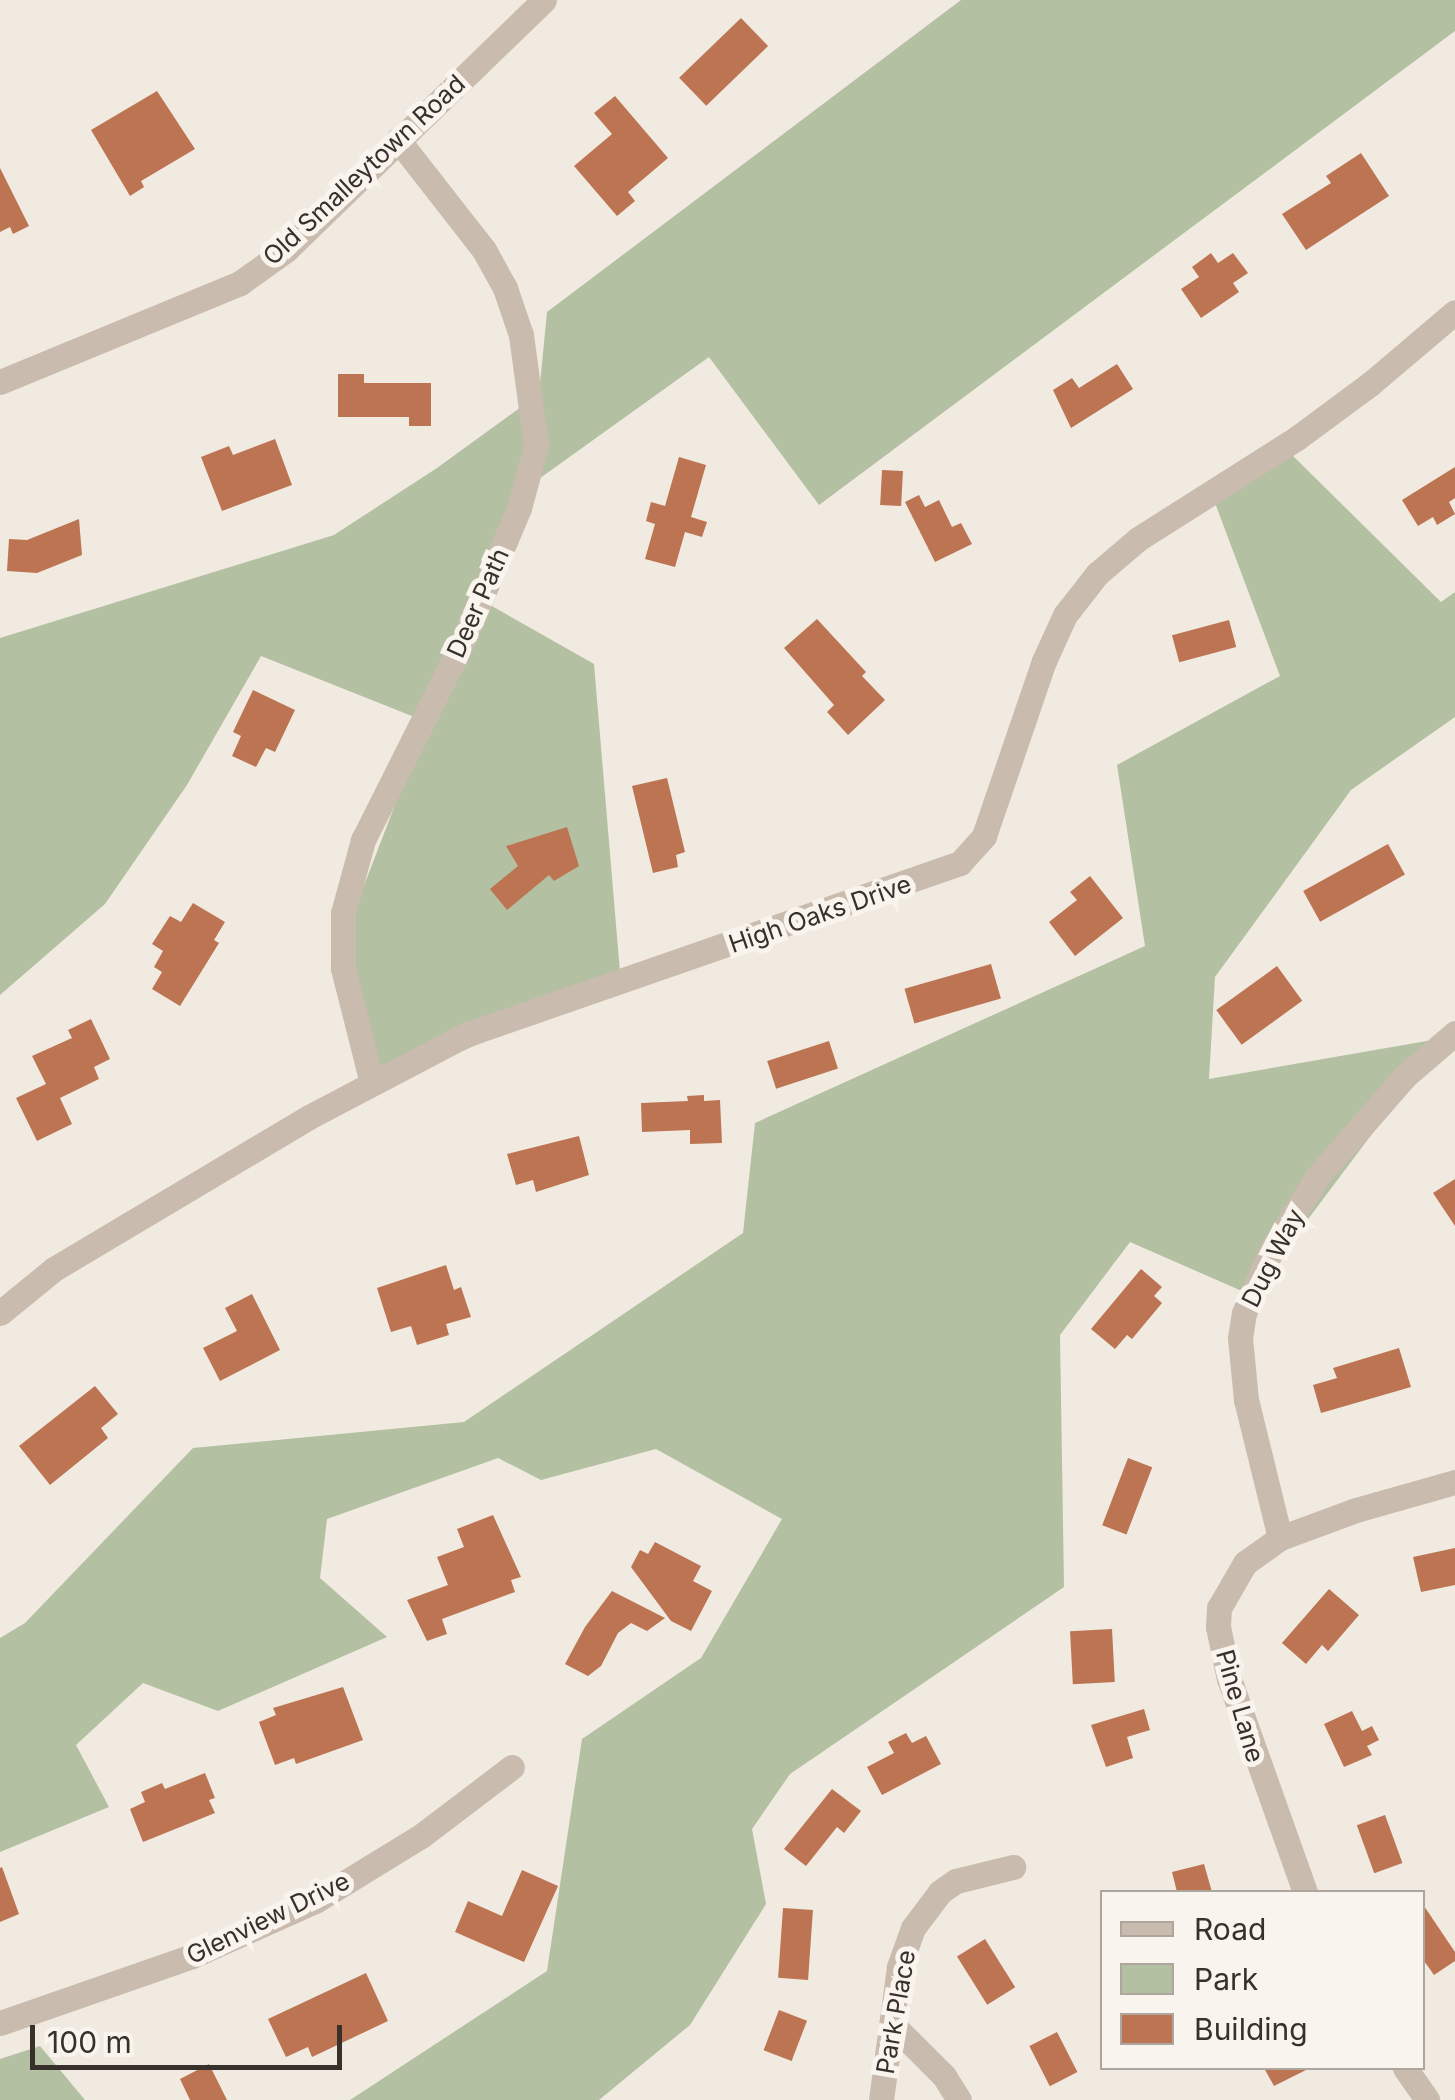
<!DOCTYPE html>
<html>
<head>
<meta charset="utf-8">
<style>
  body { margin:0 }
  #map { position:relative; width:1455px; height:2100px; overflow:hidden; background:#f1eae0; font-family:Inter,sans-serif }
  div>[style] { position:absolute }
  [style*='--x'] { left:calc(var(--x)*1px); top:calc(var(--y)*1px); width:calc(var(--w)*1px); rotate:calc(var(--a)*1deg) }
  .green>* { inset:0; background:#b3c0a1 }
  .building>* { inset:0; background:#bc7453; transform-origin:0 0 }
  .minor>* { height:25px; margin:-12.5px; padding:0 12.5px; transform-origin:12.5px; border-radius:12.5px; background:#c9bbad }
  span { translate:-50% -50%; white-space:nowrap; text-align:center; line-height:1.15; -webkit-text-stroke:10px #f9f4ed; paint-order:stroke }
  .street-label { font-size:25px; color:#38302b }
  .legend { position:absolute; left:1100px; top:1890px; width:325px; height:180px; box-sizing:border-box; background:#f9f4ed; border:2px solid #aca69f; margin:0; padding:12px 18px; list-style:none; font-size:30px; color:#38302b }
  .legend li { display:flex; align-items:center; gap:20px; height:50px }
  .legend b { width:50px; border:2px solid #aca69f }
  .scale { position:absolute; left:30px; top:2025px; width:312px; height:45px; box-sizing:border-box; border:5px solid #38302b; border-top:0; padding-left:12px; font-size:30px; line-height:35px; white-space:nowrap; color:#38302b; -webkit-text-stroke:8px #f9f4ed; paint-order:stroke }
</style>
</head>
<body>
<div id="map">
  <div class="green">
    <i style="clip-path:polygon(961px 0,1455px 0,1455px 31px,819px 505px,709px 357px,536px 481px,490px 605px,594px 664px,621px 984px,377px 1087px,348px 927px,427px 722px,261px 656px,187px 785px,105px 904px,0 995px,0 638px,334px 535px,437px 468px,539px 394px,547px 312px)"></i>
    <i style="clip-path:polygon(1290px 453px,1441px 602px,1455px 592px,1455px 717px,1351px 790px,1215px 977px,1209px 1079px,1444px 1038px,1251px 1295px,1130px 1242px,1060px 1335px,1064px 1587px,790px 1774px,752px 1829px,766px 1904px,690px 2025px,599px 2100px,350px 2100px,547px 1971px,582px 1739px,701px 1658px,782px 1519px,656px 1449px,541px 1480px,498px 1458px,327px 1519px,320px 1578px,387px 1637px,218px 1711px,143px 1683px,76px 1745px,109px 1807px,0 1852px,0 1638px,25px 1623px,193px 1448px,464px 1422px,743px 1233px,755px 1123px,1145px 946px,1117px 765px,1280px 676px,1215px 503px)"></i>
    <i style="clip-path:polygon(40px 2046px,85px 2100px,0 2100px,0 2059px)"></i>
  </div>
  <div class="building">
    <i style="left:741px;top:18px;width:39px;height:86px;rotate:46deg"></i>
    <i style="clip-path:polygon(157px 91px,195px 149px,141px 181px,144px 187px,130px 196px,91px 130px)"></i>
    <i style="clip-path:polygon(615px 96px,668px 158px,628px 192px,635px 201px,617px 216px,574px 166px,612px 134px,594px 113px)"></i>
    <i style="clip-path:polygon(1361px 153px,1389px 196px,1306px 250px,1282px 214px,1331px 183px,1326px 176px)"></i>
    <i style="clip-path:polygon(0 168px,29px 226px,13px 234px,10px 227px,0 232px)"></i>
    <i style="clip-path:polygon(1211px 253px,1218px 263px,1233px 253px,1248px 273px,1233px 283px,1239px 292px,1201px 318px,1181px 289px,1199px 277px,1192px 267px)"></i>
    <i style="clip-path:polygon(1117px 364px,1133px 389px,1071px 428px,1053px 390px,1072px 378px,1079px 388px)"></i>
    <i style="clip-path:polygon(338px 374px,364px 374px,364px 383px,431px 383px,431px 426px,409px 426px,409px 417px,338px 417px)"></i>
    <i style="clip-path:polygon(275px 439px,292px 485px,222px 511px,201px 457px,229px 446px,233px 455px)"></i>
    <i style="clip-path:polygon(679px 457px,706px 465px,691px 517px,707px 522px,702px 537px,685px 532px,675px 567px,645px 559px,655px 524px,646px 521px,651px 502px,665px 506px)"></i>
    <i style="clip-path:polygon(1455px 467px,1455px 498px,1449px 502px,1455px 514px,1437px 525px,1433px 517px,1418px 526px,1402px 500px)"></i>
    <i style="left:882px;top:470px;width:21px;height:35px;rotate:3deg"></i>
    <i style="clip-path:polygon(919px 495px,925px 507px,939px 500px,952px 527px,961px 523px,972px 544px,935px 562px,905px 502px)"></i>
    <i style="clip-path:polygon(79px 519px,82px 555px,37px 573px,7px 571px,9px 539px,27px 540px)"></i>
    <i style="clip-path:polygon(817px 619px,866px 672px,862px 676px,885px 700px,848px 735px,827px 712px,834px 705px,784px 648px)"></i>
    <i style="left:1229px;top:620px;width:28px;height:59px;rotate:75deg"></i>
    <i style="clip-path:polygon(253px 690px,295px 710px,275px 752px,266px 748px,256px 767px,232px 756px,241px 736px,233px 732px)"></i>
    <i style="clip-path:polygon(667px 778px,685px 852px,676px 855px,678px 867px,653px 873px,632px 786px)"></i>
    <i style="clip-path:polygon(567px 827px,579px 866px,554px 881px,549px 875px,507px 910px,490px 889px,518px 866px,506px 846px)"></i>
    <i style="left:1388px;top:844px;width:35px;height:97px;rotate:61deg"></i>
    <i style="clip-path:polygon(1090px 876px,1123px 918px,1075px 956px,1049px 922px,1077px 900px,1070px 892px)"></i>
    <i style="clip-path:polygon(193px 903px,225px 922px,214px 940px,219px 943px,180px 1006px,152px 989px,162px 972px,154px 967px,163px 951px,152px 944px,170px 916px,181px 922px)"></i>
    <i style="left:991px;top:964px;width:36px;height:90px;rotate:74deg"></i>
    <i style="left:1277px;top:966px;width:43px;height:75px;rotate:54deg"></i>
    <i style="clip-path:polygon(91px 1019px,110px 1059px,94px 1067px,99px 1079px,60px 1098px,72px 1124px,37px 1141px,16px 1098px,46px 1084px,32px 1056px,72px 1038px,68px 1030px)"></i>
    <i style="left:829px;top:1041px;width:29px;height:65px;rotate:72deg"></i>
    <i style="clip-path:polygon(704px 1095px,704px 1101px,720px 1100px,722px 1143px,690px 1144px,690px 1130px,642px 1132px,641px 1103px,688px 1101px,687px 1096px)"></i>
    <i style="clip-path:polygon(579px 1136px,589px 1175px,536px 1192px,533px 1180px,516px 1185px,507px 1154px)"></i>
    <i style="clip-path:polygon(1455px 1179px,1455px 1226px,1433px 1193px)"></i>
    <i style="clip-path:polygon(446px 1265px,454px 1290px,461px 1287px,471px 1317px,446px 1324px,449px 1335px,417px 1345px,411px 1326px,391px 1332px,377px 1288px)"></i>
    <i style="clip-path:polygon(1141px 1269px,1162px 1287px,1154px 1296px,1162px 1303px,1132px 1339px,1127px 1335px,1115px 1349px,1091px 1329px)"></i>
    <i style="clip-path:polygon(252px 1294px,280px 1350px,220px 1381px,203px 1348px,237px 1331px,225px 1308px)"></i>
    <i style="clip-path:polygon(1399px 1348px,1411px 1387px,1321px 1413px,1313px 1385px,1337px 1378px,1333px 1368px)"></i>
    <i style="clip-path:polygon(95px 1386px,118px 1414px,101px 1428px,108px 1438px,50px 1485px,19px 1446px)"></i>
    <i style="left:1128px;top:1458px;width:26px;height:72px;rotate:21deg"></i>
    <i style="clip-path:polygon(493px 1515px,521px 1577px,511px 1580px,515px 1592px,442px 1619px,447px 1634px,427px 1641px,407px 1600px,448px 1585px,437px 1557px,464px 1547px,457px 1529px)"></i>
    <i style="clip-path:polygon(655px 1542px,701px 1566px,693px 1581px,712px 1591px,691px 1631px,671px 1621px,631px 1567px,640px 1550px,648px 1554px)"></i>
    <i style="clip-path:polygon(1455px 1548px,1455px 1585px,1421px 1592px,1413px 1557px)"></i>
    <i style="clip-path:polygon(1329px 1589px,1359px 1615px,1328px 1651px,1322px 1645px,1306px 1664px,1282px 1643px)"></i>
    <i style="clip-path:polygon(612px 1591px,665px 1618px,647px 1631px,631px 1623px,618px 1633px,601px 1666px,588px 1676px,565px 1664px,585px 1627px)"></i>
    <i style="left:1112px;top:1629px;width:53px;height:42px;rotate:87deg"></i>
    <i style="clip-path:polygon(343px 1687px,363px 1740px,296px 1764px,294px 1758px,275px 1765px,259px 1722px,276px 1715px,273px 1708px)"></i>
    <i style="clip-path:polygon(1144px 1709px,1150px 1730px,1127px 1737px,1133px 1758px,1106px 1767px,1091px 1725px)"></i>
    <i style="clip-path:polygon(1352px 1711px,1362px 1731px,1372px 1726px,1379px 1740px,1367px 1746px,1372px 1755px,1344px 1767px,1324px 1724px)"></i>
    <i style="clip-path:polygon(906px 1733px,912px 1743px,926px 1736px,941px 1764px,882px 1795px,867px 1767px,894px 1753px,888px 1742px)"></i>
    <i style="clip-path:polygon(205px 1773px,215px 1798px,209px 1800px,215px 1813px,143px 1842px,130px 1809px,145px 1802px,141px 1792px,162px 1783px,165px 1789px)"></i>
    <i style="clip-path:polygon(832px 1789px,861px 1811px,844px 1833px,837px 1827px,806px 1866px,784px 1849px)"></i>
    <i style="left:1385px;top:1815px;width:51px;height:30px;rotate:70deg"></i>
    <i style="clip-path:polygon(1204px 1864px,1212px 1892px,1177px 1892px,1172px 1872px)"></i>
    <i style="clip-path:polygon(2px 1867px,19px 1914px,0 1922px,0 1868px)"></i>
    <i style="clip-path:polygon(522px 1870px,558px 1886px,524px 1962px,455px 1932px,468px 1901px,502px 1916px)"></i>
    <i style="clip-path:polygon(1422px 1903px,1455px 1952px,1455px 1961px,1434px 1975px,1422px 1958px)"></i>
    <i style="left:783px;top:1908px;width:30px;height:70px;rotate:4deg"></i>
    <i style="left:985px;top:1939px;width:57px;height:33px;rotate:58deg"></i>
    <i style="clip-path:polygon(366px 1973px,388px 2021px,312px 2057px,308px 2047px,286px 2057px,268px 2019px)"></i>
    <i style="left:779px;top:2010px;width:30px;height:43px;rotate:21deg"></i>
    <i style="left:1057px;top:2032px;width:45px;height:31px;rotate:63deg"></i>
    <i style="clip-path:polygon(209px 2064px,227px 2100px,190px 2100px,180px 2079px)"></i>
    <i style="clip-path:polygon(1264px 2068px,1310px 2068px,1274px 2086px)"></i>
  </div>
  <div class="minor">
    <i style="--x:0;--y:382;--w:260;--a:-22.4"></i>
    <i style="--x:240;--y:283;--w:57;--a:-35.7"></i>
    <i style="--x:286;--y:250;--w:359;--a:-44.1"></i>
    <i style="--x:372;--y:1083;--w:119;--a:-104.2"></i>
    <i style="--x:343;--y:968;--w:55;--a:-90"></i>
    <i style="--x:343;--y:913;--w:76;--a:-74.7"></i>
    <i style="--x:363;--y:840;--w:220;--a:-63.3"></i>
    <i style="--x:462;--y:643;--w:147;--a:-67.1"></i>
    <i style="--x:519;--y:508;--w:64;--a:-74.7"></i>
    <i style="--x:536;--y:446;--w:112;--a:-97.7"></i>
    <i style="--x:521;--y:335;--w:50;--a:-108.8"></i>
    <i style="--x:505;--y:288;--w:43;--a:-118.9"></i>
    <i style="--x:484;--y:250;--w:140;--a:-128"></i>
    <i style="--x:0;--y:1313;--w:70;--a:-39.2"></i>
    <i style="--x:54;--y:1269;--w:297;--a:-30.8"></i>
    <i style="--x:309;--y:1117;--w:176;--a:-27.7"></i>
    <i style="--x:465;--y:1035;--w:524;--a:-19.16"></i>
    <i style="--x:960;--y:863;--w:36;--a:-48"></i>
    <i style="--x:984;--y:836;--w:185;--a:-71.1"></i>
    <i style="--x:1044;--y:661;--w:51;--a:-65.5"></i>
    <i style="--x:1065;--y:615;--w:52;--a:-52"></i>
    <i style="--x:1097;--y:574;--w:54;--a:-40.5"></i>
    <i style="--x:1138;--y:539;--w:188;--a:-32.4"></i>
    <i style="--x:1297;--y:438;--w:91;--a:-36.5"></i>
    <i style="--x:1370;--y:384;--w:111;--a:-40.3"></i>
    <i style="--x:1280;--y:1538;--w:142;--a:-103.8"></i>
    <i style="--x:1246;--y:1400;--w:62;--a:-95.5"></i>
    <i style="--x:1240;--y:1338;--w:25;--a:-81"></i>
    <i style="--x:1244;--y:1313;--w:70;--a:-66.4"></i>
    <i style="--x:1272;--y:1249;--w:85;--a:-58"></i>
    <i style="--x:1317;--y:1177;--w:134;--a:-48.9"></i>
    <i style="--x:1405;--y:1076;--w:66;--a:-40.7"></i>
    <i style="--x:1305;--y:1892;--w:226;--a:-109.6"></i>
    <i style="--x:1229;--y:1679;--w:53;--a:-101.9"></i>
    <i style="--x:1218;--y:1627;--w:19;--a:-87"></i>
    <i style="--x:1219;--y:1608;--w:52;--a:-60"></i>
    <i style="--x:1245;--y:1563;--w:43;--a:-35.5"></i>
    <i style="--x:1280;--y:1538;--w:81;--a:-20.2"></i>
    <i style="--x:1356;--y:1510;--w:103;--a:-15.8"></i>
    <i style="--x:0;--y:2023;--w:203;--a:-19.2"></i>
    <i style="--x:192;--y:1956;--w:135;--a:-24.1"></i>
    <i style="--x:315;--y:1901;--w:124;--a:-31.5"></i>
    <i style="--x:421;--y:1836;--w:114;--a:-37.2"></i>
    <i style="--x:893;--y:2025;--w:72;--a:45"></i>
    <i style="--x:944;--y:2076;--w:28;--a:58"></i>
    <i style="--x:1405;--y:2068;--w:39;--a:55"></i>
    <i style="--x:881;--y:2100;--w:134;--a:-82.3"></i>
    <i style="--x:899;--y:1967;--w:41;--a:-70.3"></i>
    <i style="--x:913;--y:1928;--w:45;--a:-53.1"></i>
    <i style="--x:940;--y:1892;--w:19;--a:-35"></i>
    <i style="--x:956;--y:1881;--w:59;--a:-13.8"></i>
  </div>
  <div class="street-label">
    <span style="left:364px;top:170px;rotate:-43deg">Old Smalleytown Road</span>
    <span style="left:478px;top:603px;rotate:-66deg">Deer Path</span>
    <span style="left:820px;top:914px;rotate:-19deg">High Oaks Drive</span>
    <span style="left:1273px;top:1258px;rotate:-63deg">Dug Way</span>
    <span style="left:1240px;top:1706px;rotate:74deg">Pine Lane</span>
    <span style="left:268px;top:1918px;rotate:-26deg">Glenview Drive</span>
    <span style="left:896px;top:2012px;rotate:-80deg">Park Place</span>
  </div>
  <ul class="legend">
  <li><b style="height:12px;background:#c9bbad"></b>Road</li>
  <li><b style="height:28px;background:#b3c0a1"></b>Park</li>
  <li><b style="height:28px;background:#bc7453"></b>Building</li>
  </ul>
  <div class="scale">100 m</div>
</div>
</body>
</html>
